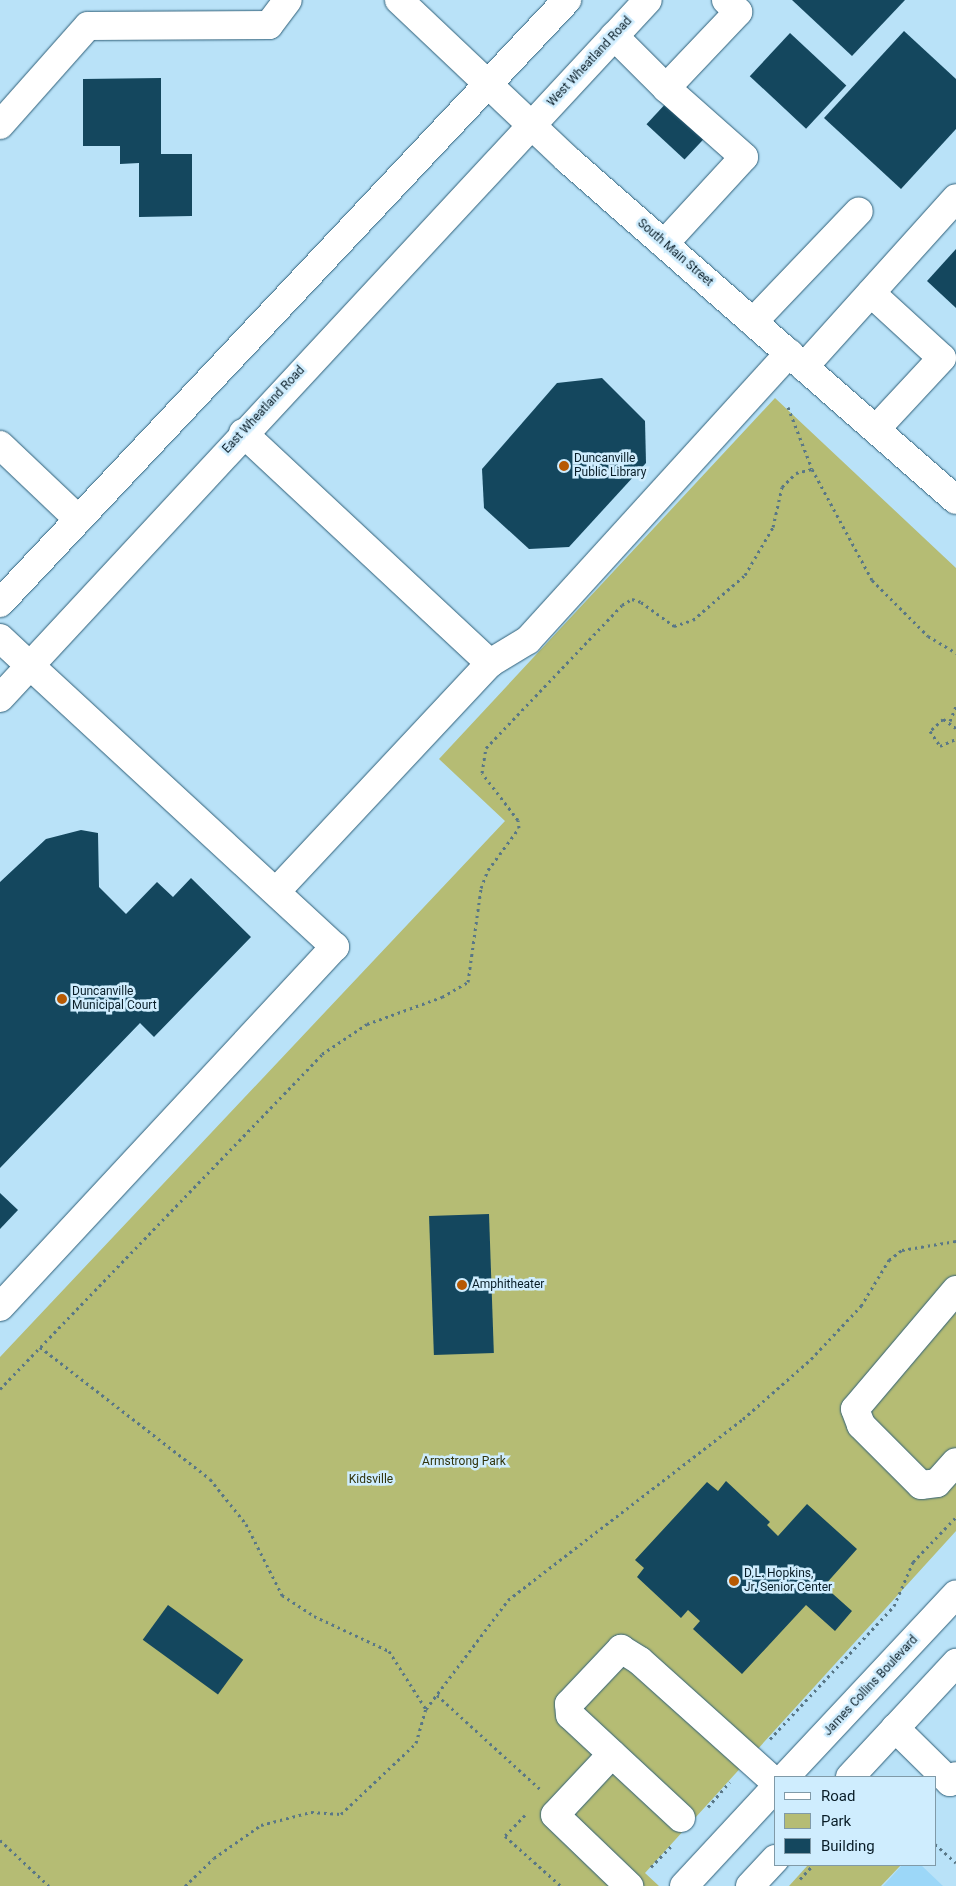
<!DOCTYPE html>
<html>
<head>
<meta charset="utf-8">
<style>
  body { margin:0 }
  #map { position:relative; width:956px; height:1886px; overflow:hidden; background:#b9e2f8; font-family:Roboto,sans-serif }
  div>[style] { position:absolute }
  [style*='--x'] { left:calc(var(--x)*1px); top:calc(var(--y)*1px); width:calc(var(--w)*1px); rotate:calc(var(--a)*1deg) }
  .built>* { inset:0; background:#9cd7f8 }
  .green>* { inset:0; background:#b5bc74 }
  .building>* { inset:0; background:#14475e; transform-origin:0 0 }
  .path>* { height:3px; margin-top:-1.5px; transform-origin:0; background:repeating-linear-gradient(90deg,#597786 0 2.5px,transparent 0 6.5px) }
  .roads { filter:drop-shadow(0 0 1px #2e5e77) drop-shadow(0 0 1px #2e5e77) }
  .minor>* { height:28px; margin:-14px; padding:0 14px; transform-origin:14px; border-radius:14px; background:#fff }
  .major>* { height:28px; margin:-14px; padding:0 14px; transform-origin:14px; border-radius:14px; background:#fff }
  .dots>* { width:14px; height:14px; translate:-50% -50%; box-sizing:border-box; border:2px solid #cfedfe; border-radius:50% }
  span { translate:-50% -50%; white-space:nowrap; text-align:center; line-height:1.15; -webkit-text-stroke:5px #cfedfe; paint-order:stroke }
  .street-label { font-size:12px; color:#091d27 }
  .poi-label { font-size:12px; color:#091d27 }
  .left { translate:0 -50%; text-align:left }
  .park-label { font-size:12px; color:#31340d }
  .legend { position:absolute; left:774px; top:1776px; width:162px; height:90px; box-sizing:border-box; background:#cfedfe; border:1px solid #809aa8; margin:0; padding:6px 9px; list-style:none; font-size:15px; color:#091d27 }
  .legend li { display:flex; align-items:center; gap:10px; height:25px }
  .legend b { width:25px; border:1px solid #809aa8 }
</style>
</head>
<body>
<div id="map">
  <div class="built">
    <i style="clip-path:polygon(902px 1865px,921px 1865px,943px 1886px,883px 1886px)"></i>
  </div>
  <div class="green">
    <i style="clip-path:polygon(775px 398px,956px 568px,956px 1531px,645px 1873px,659px 1886px,0 1886px,0 1357px,505px 821px,439px 759px)"></i>
    <i style="clip-path:polygon(808px 1865px,901px 1865px,881px 1886px,789px 1886px)"></i>
  </div>
  <div class="building">
    <i style="clip-path:polygon(792px 0,905px 0,852px 56px)"></i>
    <i style="clip-path:polygon(904px 31px,956px 79px,956px 129px,901px 189px,824px 118px)"></i>
    <i style="left:790px;top:33px;width:77px;height:59px;rotate:43deg"></i>
    <i style="clip-path:polygon(161px 78px,161px 154px,192px 154px,192px 216px,139px 217px,139px 163px,120px 164px,120px 146px,83px 146px,83px 79px)"></i>
    <i style="left:669px;top:100px;width:52px;height:33px;rotate:43deg"></i>
    <i style="clip-path:polygon(956px 249px,956px 308px,927px 281px)"></i>
    <i style="clip-path:polygon(602px 378px,645px 421px,646px 463px,569px 547px,529px 549px,484px 508px,482px 469px,557px 383px)"></i>
    <i style="clip-path:polygon(81px 830px,98px 833px,99px 887px,126px 914px,157px 882px,173px 897px,191px 878px,251px 937px,154px 1037px,140px 1023px,0 1168px,0 882px,46px 839px)"></i>
    <i style="clip-path:polygon(0 1193px,18px 1210px,0 1229px)"></i>
    <i style="left:489px;top:1214px;width:139px;height:60px;rotate:88deg"></i>
    <i style="clip-path:polygon(726px 1481px,770px 1522px,767px 1525px,778px 1536px,807px 1504px,857px 1549px,824px 1586px,852px 1611px,835px 1631px,806px 1605px,742px 1674px,693px 1629px,700px 1621px,688px 1610px,681px 1618px,637px 1577px,644px 1568px,635px 1560px,707px 1482px,718px 1491px)"></i>
    <i style="left:168px;top:1605px;width:93px;height:43px;rotate:36deg"></i>
  </div>
  <div class="path">
    <i style="--x:788;--y:407;--w:66;--a:68.8"></i>
    <i style="--x:812;--y:469;--w:126;--a:61.6"></i>
    <i style="--x:872;--y:580;--w:79;--a:45"></i>
    <i style="--x:928;--y:636;--w:33;--a:31"></i>
    <i style="--x:950;--y:721;--w:16;--a:-68"></i>
    <i style="--x:956;--y:728;--w:16;--a:-145"></i>
    <i style="--x:943;--y:719;--w:18;--a:137"></i>
    <i style="--x:930;--y:731;--w:18;--a:56"></i>
    <i style="--x:940;--y:746;--w:17;--a:-24"></i>
    <i style="--x:40;--y:1347;--w:215;--a:37.8"></i>
    <i style="--x:210;--y:1479;--w:58;--a:51.3"></i>
    <i style="--x:246;--y:1524;--w:80;--a:63.1"></i>
    <i style="--x:282;--y:1595;--w:38;--a:33"></i>
    <i style="--x:314;--y:1616;--w:83;--a:25"></i>
    <i style="--x:389;--y:1651;--w:69;--a:57.5"></i>
    <i style="--x:0;--y:1389;--w:465;--a:-46.1"></i>
    <i style="--x:322;--y:1054;--w:54;--a:-33.7"></i>
    <i style="--x:367;--y:1024;--w:80;--a:-19.8"></i>
    <i style="--x:442;--y:997;--w:30;--a:-30"></i>
    <i style="--x:468;--y:982;--w:95;--a:-82.1"></i>
    <i style="--x:481;--y:888;--w:19;--a:-69"></i>
    <i style="--x:488;--y:870;--w:52;--a:-53.6"></i>
    <i style="--x:519;--y:828;--w:8;--a:-97"></i>
    <i style="--x:518;--y:820;--w:59;--a:-127.5"></i>
    <i style="--x:482;--y:773;--w:25;--a:-81"></i>
    <i style="--x:486;--y:748;--w:197;--a:-46.4"></i>
    <i style="--x:622;--y:605;--w:12;--a:-31"></i>
    <i style="--x:632;--y:599;--w:9;--a:18"></i>
    <i style="--x:641;--y:602;--w:41;--a:36"></i>
    <i style="--x:674;--y:626;--w:20;--a:-18"></i>
    <i style="--x:693;--y:620;--w:69;--a:-40.9"></i>
    <i style="--x:745;--y:575;--w:56;--a:-59.7"></i>
    <i style="--x:773;--y:527;--w:41;--a:-77.3"></i>
    <i style="--x:782;--y:487;--w:20;--a:-45"></i>
    <i style="--x:796;--y:473;--w:16;--a:-14"></i>
    <i style="--x:437;--y:1695;--w:139;--a:42.4"></i>
    <i style="--x:770;--y:1739;--w:182;--a:-47"></i>
    <i style="--x:894;--y:1606;--w:48;--a:-66.6"></i>
    <i style="--x:913;--y:1562;--w:62;--a:-46.3"></i>
    <i style="--x:708;--y:1807;--w:33;--a:-49"></i>
    <i style="--x:525;--y:1815;--w:29;--a:134"></i>
    <i style="--x:505;--y:1836;--w:75;--a:41.8"></i>
    <i style="--x:0;--y:1840;--w:67;--a:43.2"></i>
    <i style="--x:935;--y:1844;--w:28;--a:42"></i>
    <i style="--x:651;--y:1867;--w:29;--a:-46"></i>
    <i style="--x:800;--y:1879;--w:19;--a:-47"></i>
    <i style="--x:185;--y:1886;--w:40;--a:-44"></i>
    <i style="--x:214;--y:1858;--w:57;--a:-35.1"></i>
    <i style="--x:261;--y:1825;--w:52;--a:-14.6"></i>
    <i style="--x:311;--y:1812;--w:30;--a:4"></i>
    <i style="--x:341;--y:1814;--w:103;--a:-43.4"></i>
    <i style="--x:416;--y:1743;--w:35;--a:-74"></i>
    <i style="--x:426;--y:1709;--w:136;--a:-53"></i>
    <i style="--x:508;--y:1600;--w:297;--a:-37.6"></i>
    <i style="--x:743;--y:1419;--w:91;--a:-41.4"></i>
    <i style="--x:811;--y:1359;--w:73;--a:-46.7"></i>
    <i style="--x:861;--y:1306;--w:54;--a:-58.7"></i>
    <i style="--x:889;--y:1260;--w:16;--a:-38"></i>
    <i style="--x:902;--y:1250;--w:55;--a:-9.5"></i>
  </div>
  <div class="roads">
    <div class="minor">
      <i style="--x:614;--y:36;--w:74;--a:45"></i>
      <i style="--x:0;--y:125;--w:132;--a:-48.4"></i>
      <i style="--x:88;--y:26;--w:181;--a:-0.3"></i>
      <i style="--x:269;--y:25;--w:31;--a:-53"></i>
      <i style="--x:664;--y:244;--w:118;--a:-47.4"></i>
      <i style="--x:744;--y:157;--w:104;--a:-138.5"></i>
      <i style="--x:666;--y:88;--w:105;--a:-46.5"></i>
      <i style="--x:738;--y:12;--w:17;--a:-135"></i>
      <i style="--x:871;--y:293;--w:96;--a:42.5"></i>
      <i style="--x:942;--y:358;--w:97;--a:132.9"></i>
      <i style="--x:753;--y:322;--w:153;--a:-46.3"></i>
      <i style="--x:804;--y:367;--w:227;--a:-48"></i>
      <i style="--x:243;--y:433;--w:338;--a:43"></i>
      <i style="--x:490;--y:663;--w:313;--a:133.1"></i>
      <i style="--x:0;--y:445;--w:108;--a:43.5"></i>
      <i style="--x:490;--y:663;--w:44;--a:-31.2"></i>
      <i style="--x:528;--y:640;--w:388;--a:-47.7"></i>
      <i style="--x:956;--y:1290;--w:156;--a:130.3"></i>
      <i style="--x:855;--y:1409;--w:17;--a:69"></i>
      <i style="--x:861;--y:1425;--w:85;--a:45"></i>
      <i style="--x:921;--y:1485;--w:16;--a:-7"></i>
      <i style="--x:937;--y:1483;--w:28;--a:-48"></i>
      <i style="--x:0;--y:1307;--w:492;--a:-47.1"></i>
      <i style="--x:335;--y:947;--w:415;--a:-137.3"></i>
      <i style="--x:895;--y:1728;--w:77;--a:44.5"></i>
      <i style="--x:950;--y:1782;--w:8;--a:-45"></i>
      <i style="--x:612;--y:1754;--w:83;--a:133.1"></i>
      <i style="--x:555;--y:1815;--w:103;--a:43.8"></i>
      <i style="--x:785;--y:1777;--w:250;--a:-46.9"></i>
      <i style="--x:850;--y:1777;--w:156;--a:-47.1"></i>
      <i style="--x:681;--y:1818;--w:151;--a:-137.1"></i>
      <i style="--x:570;--y:1715;--w:11;--a:-95"></i>
      <i style="--x:569;--y:1704;--w:76;--a:-46.6"></i>
      <i style="--x:621;--y:1649;--w:22;--a:32"></i>
      <i style="--x:640;--y:1661;--w:181;--a:41.9"></i>
      <i style="--x:684;--y:1886;--w:134;--a:-47.1"></i>
      <i style="--x:750;--y:1886;--w:37;--a:-47"></i>
    </div>
    <div class="major">
      <i style="--x:399;--y:0;--w:231;--a:43.4"></i>
      <i style="--x:567;--y:159;--w:517;--a:41.24"></i>
      <i style="--x:0;--y:603;--w:828;--a:-46.76"></i>
      <i style="--x:0;--y:638;--w:41;--a:43"></i>
      <i style="--x:0;--y:698;--w:952;--a:-47.13"></i>
    </div>
  </div>
  <div class="dots">
    <i style="left:564px;top:466px;background:#b75a03"></i>
    <i style="left:62px;top:999px;background:#b75a03"></i>
    <i style="left:462px;top:1285px;background:#b75a03"></i>
    <i style="left:734px;top:1581px;background:#b75a03"></i>
  </div>
  <div class="street-label">
    <span style="left:590px;top:62px;rotate:-47deg">West Wheatland Road</span>
    <span style="left:675px;top:253px;rotate:41deg">South Main Street</span>
    <span style="left:264px;top:410px;rotate:-47deg">East Wheatland Road</span>
    <span style="left:871px;top:1686px;rotate:-47deg">James Collins Boulevard</span>
  </div>
  <div class="poi-label">
    <span class="left" style="left:574px;top:466px">Duncanville<br>Public Library</span>
    <span class="left" style="left:72px;top:999px">Duncanville<br>Municipal Court</span>
    <span class="left" style="left:472px;top:1285px">Amphitheater</span>
    <span class="left" style="left:744px;top:1581px">D.L. Hopkins,<br>Jr. Senior Center</span>
  </div>
  <div class="park-label">
    <span style="left:464px;top:1462px">Armstrong Park</span>
    <span style="left:371px;top:1480px">Kidsville</span>
  </div>
  <ul class="legend">
  <li><b style="height:6px;background:#fff"></b>Road</li>
  <li><b style="height:14px;background:#b5bc74"></b>Park</li>
  <li><b style="height:14px;background:#14475e"></b>Building</li>
  </ul>
</div>
</body>
</html>
